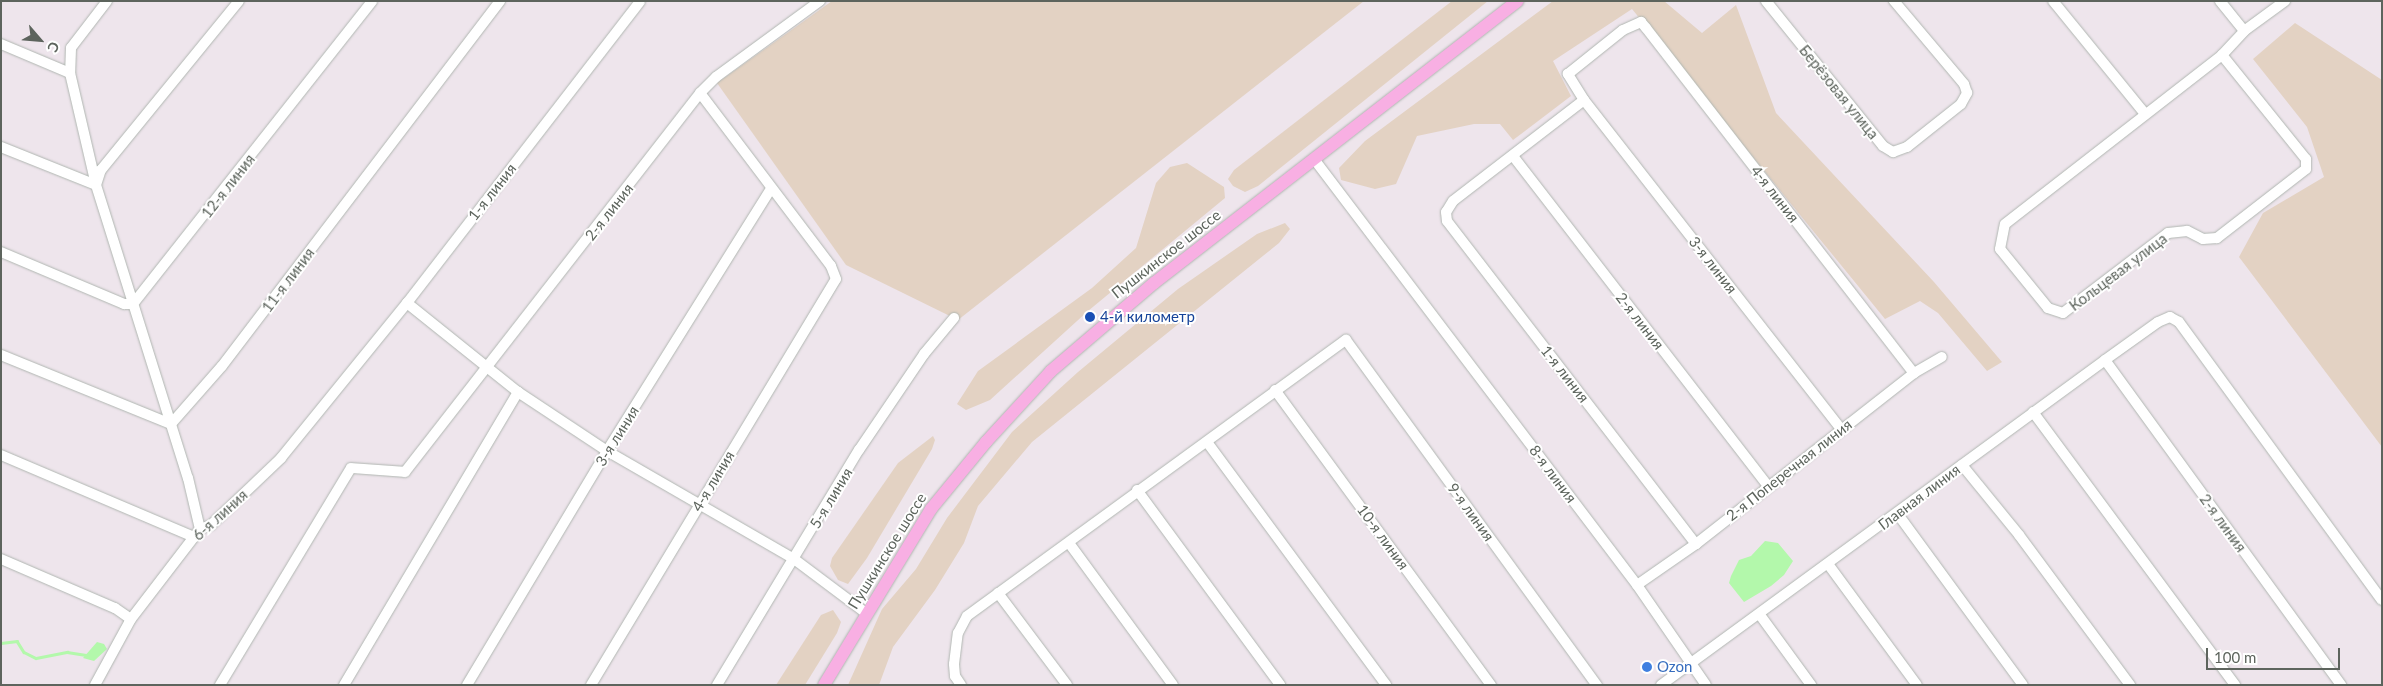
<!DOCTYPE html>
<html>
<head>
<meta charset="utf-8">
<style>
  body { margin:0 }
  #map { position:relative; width:2383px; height:686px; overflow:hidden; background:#eee5ec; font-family:Lato,sans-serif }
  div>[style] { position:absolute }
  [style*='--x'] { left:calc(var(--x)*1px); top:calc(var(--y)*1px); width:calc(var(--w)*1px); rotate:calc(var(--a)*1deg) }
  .green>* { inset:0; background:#e3d2c3 }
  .water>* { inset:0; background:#b3f8ab }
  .stream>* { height:2.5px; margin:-1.25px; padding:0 1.25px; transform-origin:1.25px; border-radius:1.25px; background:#b3f8ab }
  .roads { filter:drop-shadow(0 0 1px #b0b6b1) drop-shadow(0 0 1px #b0b6b1) }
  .minor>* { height:10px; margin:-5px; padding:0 5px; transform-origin:5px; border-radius:5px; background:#fff }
  .major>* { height:12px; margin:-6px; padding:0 6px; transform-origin:6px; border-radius:6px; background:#f8afe3 }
  .dots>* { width:14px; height:14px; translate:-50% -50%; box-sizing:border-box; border:2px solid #fff; border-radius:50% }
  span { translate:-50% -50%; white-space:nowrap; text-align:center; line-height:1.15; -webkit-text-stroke:4px #fff; paint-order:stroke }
  .street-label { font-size:15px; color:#5d645d }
  .transit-label { font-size:15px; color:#164399 }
  .left { translate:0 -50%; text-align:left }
  .shop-label { font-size:15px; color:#366cbe }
  .frame { position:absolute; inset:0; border:2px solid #5d645d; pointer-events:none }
  .north { position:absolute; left:15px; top:15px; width:50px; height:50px; -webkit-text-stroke:4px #fff; paint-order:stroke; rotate:117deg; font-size:14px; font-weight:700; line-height:20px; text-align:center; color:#5d645d }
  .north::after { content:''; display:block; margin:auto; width:18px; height:22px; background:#5d645d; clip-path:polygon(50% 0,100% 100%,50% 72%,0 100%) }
  .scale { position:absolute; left:2206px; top:648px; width:134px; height:22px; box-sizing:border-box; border:2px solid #5d645d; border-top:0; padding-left:6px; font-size:15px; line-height:18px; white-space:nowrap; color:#5d645d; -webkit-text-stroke:4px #fff; paint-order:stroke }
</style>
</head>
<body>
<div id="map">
  <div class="green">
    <i style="clip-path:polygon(832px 1px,1364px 1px,958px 320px,846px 265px,717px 83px)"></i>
    <i style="clip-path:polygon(1452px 1px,1488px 1px,1258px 186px,1245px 192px,1233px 186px,1228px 179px,1234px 170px)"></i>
    <i style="clip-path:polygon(1553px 1px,1664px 1px,1702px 33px,1736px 5px,1776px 113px,1934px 282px,2002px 362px,1987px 371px,1938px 313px,1920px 301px,1885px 319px,1632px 9px,1553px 61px,1571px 96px,1513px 140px,1500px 124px,1474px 124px,1417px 136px,1396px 184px,1375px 189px,1341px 180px,1339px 168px,1365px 141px)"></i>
    <i style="clip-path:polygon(2295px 23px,2382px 80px,2382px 447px,2239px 257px,2263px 213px,2324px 177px,2307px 127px,2253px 59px)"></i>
    <i style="clip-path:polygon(1187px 163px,1224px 187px,1225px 198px,1088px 311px,990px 400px,966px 410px,957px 404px,978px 371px,1092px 288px,1136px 248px,1156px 183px,1170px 167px)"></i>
    <i style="clip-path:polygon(1285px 223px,1290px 229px,1279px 243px,1032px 442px,978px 506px,964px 543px,935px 590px,893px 647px,879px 685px,848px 685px,882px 609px,916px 569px,947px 518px,1012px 432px,1078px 372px,1178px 289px,1257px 234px)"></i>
    <i style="clip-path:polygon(933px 436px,935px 440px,932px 449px,867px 558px,848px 584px,838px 580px,830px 566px,832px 558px,898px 463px)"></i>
    <i style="clip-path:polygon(833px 610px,841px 622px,837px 633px,805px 685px,776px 685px,821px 615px)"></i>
  </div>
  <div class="water">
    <i style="clip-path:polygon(1765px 541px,1778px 543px,1793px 561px,1784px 575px,1771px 586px,1744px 602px,1729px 583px,1731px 576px,1739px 560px,1751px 556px)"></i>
    <i style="clip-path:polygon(97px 642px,104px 644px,107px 649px,94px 661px,83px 658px)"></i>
  </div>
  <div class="stream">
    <i style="--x:1;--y:643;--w:16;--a:-7"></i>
    <i style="--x:17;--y:641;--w:13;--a:58"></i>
    <i style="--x:24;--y:652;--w:13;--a:27"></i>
    <i style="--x:36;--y:658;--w:32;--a:-11"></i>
    <i style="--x:67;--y:652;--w:19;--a:9"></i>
  </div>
  <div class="roads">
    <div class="minor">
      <i style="--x:107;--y:1;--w:59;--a:127.5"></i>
      <i style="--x:71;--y:48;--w:25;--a:92"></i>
      <i style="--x:70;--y:73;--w:115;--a:76.9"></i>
      <i style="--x:96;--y:185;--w:307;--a:72.6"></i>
      <i style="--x:188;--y:478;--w:52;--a:76.8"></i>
      <i style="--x:1766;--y:1;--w:186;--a:51.1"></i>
      <i style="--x:1883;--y:146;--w:12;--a:31"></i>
      <i style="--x:1893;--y:152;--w:15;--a:-20"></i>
      <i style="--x:1907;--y:147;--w:69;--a:-38.5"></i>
      <i style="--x:1961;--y:104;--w:13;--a:-61"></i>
      <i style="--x:1967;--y:93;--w:9;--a:-108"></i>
      <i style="--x:1964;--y:84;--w:109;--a:-130.1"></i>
      <i style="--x:2053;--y:1;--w:146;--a:50.8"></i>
      <i style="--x:2220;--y:1;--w:38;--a:51"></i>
      <i style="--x:1;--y:44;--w:75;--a:22.8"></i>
      <i style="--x:2222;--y:55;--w:134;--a:51.1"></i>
      <i style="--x:2306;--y:159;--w:10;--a:90"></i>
      <i style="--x:2306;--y:169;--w:113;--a:142.2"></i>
      <i style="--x:2217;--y:238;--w:14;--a:176"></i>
      <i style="--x:2203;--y:239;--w:18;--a:-153"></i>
      <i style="--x:2187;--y:231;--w:19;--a:174"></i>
      <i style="--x:2168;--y:233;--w:132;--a:142.7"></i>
      <i style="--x:2063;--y:313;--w:16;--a:-162"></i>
      <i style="--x:2048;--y:308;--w:76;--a:-129.1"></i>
      <i style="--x:2000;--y:249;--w:25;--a:-79"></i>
      <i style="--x:2005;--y:224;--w:275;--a:-37.9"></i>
      <i style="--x:2222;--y:55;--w:33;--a:-47"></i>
      <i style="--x:2244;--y:31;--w:51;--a:-36.2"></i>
      <i style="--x:1584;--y:100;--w:165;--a:142.4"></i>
      <i style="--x:1453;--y:201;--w:13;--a:122"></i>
      <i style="--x:1446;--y:212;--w:9;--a:84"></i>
      <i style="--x:1447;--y:221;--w:408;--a:52.4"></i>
      <i style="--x:1;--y:147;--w:102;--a:21.8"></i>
      <i style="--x:96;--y:185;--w:16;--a:-72"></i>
      <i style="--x:101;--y:170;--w:218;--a:-50.8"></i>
      <i style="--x:1513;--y:156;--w:417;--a:52.3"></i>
      <i style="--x:1314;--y:159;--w:535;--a:52.83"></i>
      <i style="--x:1637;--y:585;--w:121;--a:55.4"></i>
      <i style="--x:1;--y:252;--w:134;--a:22.9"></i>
      <i style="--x:124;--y:304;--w:9;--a:0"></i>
      <i style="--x:133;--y:304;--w:386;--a:-51.7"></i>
      <i style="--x:407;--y:303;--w:142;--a:38.7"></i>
      <i style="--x:518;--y:392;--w:107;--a:33.5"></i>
      <i style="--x:607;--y:451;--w:216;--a:30"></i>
      <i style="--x:794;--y:559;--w:90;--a:36.9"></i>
      <i style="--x:1;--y:355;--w:183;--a:22.1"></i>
      <i style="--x:171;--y:424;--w:77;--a:-48.7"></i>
      <i style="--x:222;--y:366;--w:459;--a:-52.7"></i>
      <i style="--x:2105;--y:360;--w:402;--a:54"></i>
      <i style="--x:1275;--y:390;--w:366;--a:53.8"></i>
      <i style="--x:2033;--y:412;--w:340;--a:53.5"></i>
      <i style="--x:1841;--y:429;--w:417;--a:-128"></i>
      <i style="--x:1584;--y:100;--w:31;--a:-122"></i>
      <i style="--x:1568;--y:74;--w:70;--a:-38.7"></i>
      <i style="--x:1623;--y:30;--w:20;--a:-24"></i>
      <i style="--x:1641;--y:22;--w:8;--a:50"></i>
      <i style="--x:1646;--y:28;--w:437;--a:52.2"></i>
      <i style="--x:1207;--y:442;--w:302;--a:53.6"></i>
      <i style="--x:1;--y:455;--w:210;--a:23"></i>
      <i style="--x:1962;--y:465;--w:90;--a:50.8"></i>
      <i style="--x:2019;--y:535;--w:187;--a:53.5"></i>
      <i style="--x:1137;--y:490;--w:242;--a:53.7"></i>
      <i style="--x:1897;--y:513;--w:213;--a:53.8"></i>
      <i style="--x:1069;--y:543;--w:176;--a:53.8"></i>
      <i style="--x:1;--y:559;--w:124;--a:23.3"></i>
      <i style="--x:115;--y:608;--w:19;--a:35"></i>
      <i style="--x:1828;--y:564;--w:150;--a:53.7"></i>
      <i style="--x:1637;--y:585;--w:72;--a:-34.8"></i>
      <i style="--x:1696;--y:544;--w:277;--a:-38.1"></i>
      <i style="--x:1914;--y:373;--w:32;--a:-30"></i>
      <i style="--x:998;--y:593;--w:115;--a:53.1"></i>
      <i style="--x:1760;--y:615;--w:87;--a:53.9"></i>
      <i style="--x:95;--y:685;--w:75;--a:-61.4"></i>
      <i style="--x:131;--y:619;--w:113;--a:-52.5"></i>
      <i style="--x:200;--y:529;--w:12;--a:-20"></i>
      <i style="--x:211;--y:525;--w:97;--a:-43.7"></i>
      <i style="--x:281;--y:458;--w:200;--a:-50.9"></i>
      <i style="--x:407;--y:303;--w:381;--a:-52.3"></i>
      <i style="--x:220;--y:685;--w:253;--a:-58.9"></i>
      <i style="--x:351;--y:468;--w:54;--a:4.2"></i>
      <i style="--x:405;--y:472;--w:480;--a:-52.1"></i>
      <i style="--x:700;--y:93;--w:23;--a:-45"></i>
      <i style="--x:716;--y:77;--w:129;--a:-36.2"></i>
      <i style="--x:344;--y:685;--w:341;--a:-59.3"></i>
      <i style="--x:467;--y:685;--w:273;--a:-59.1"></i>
      <i style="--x:607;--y:451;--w:308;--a:-58"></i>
      <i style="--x:591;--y:685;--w:474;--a:-58.9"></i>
      <i style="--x:836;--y:279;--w:14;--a:-111"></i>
      <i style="--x:831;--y:266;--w:217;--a:-127.1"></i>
      <i style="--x:717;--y:685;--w:275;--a:-58.9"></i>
      <i style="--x:859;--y:450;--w:116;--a:-55.9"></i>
      <i style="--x:924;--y:354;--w:47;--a:-50.2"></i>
      <i style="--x:961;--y:685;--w:11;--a:-124"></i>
      <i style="--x:955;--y:676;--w:12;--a:-95"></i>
      <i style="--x:954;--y:664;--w:31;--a:-83"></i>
      <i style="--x:958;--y:633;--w:19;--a:-62"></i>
      <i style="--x:967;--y:616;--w:469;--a:-36.1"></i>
      <i style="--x:1346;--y:340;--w:427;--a:54"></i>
      <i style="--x:1661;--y:685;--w:550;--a:-36.2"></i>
      <i style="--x:2105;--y:360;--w:65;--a:-35.6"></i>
      <i style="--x:2158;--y:322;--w:13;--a:-23"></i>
      <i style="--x:2170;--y:317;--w:10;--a:29"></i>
      <i style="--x:2179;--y:322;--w:344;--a:53.9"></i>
    </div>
    <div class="major">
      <i style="--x:824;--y:685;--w:206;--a:-58.7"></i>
      <i style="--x:931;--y:509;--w:87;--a:-50.6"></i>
      <i style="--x:986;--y:442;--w:96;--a:-47.5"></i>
      <i style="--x:1051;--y:371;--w:135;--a:-40.5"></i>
      <i style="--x:1154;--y:283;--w:460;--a:-37.8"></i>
    </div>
  </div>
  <div class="dots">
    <i style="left:1090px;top:317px;background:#1a4fb4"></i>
    <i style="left:1647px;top:667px;background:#3f7fe0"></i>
  </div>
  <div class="street-label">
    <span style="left:1839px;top:92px;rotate:51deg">Берёзовая улица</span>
    <span style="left:228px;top:186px;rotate:-52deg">12-я линия</span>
    <span style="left:492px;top:192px;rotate:-52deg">1-я линия</span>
    <span style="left:1775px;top:194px;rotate:52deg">4-я линия</span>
    <span style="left:609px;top:212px;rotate:-52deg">2-я линия</span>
    <span style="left:1166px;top:254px;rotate:-38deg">Пушкинское шоссе</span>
    <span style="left:1713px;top:265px;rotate:52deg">3-я линия</span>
    <span style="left:2118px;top:272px;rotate:-37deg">Кольцевая улица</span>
    <span style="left:288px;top:280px;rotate:-53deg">11-я линия</span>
    <span style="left:1640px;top:321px;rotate:52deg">2-я линия</span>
    <span style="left:1565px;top:374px;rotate:52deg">1-я линия</span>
    <span style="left:617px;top:436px;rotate:-58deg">3-я линия</span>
    <span style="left:1789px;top:470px;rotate:-38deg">2-я Поперечная линия</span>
    <span style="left:1553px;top:474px;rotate:53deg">8-я линия</span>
    <span style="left:713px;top:481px;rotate:-59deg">4-я линия</span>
    <span style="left:1919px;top:497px;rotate:-37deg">Главная линия</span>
    <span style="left:831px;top:498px;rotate:-59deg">5-я линия</span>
    <span style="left:1471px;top:512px;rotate:54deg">9-я линия</span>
    <span style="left:220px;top:515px;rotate:-42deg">6-я линия</span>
    <span style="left:2223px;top:523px;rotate:54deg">2-я линия</span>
    <span style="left:1383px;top:537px;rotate:54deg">10-я линия</span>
    <span style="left:887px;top:551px;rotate:-58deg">Пушкинское шоссе</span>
  </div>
  <div class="transit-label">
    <span class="left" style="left:1100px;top:317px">4-й километр</span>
  </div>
  <div class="shop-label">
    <span class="left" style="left:1657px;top:667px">Ozon</span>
  </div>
  <div class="frame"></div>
  <div class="north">С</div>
  <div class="scale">100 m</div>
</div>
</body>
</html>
